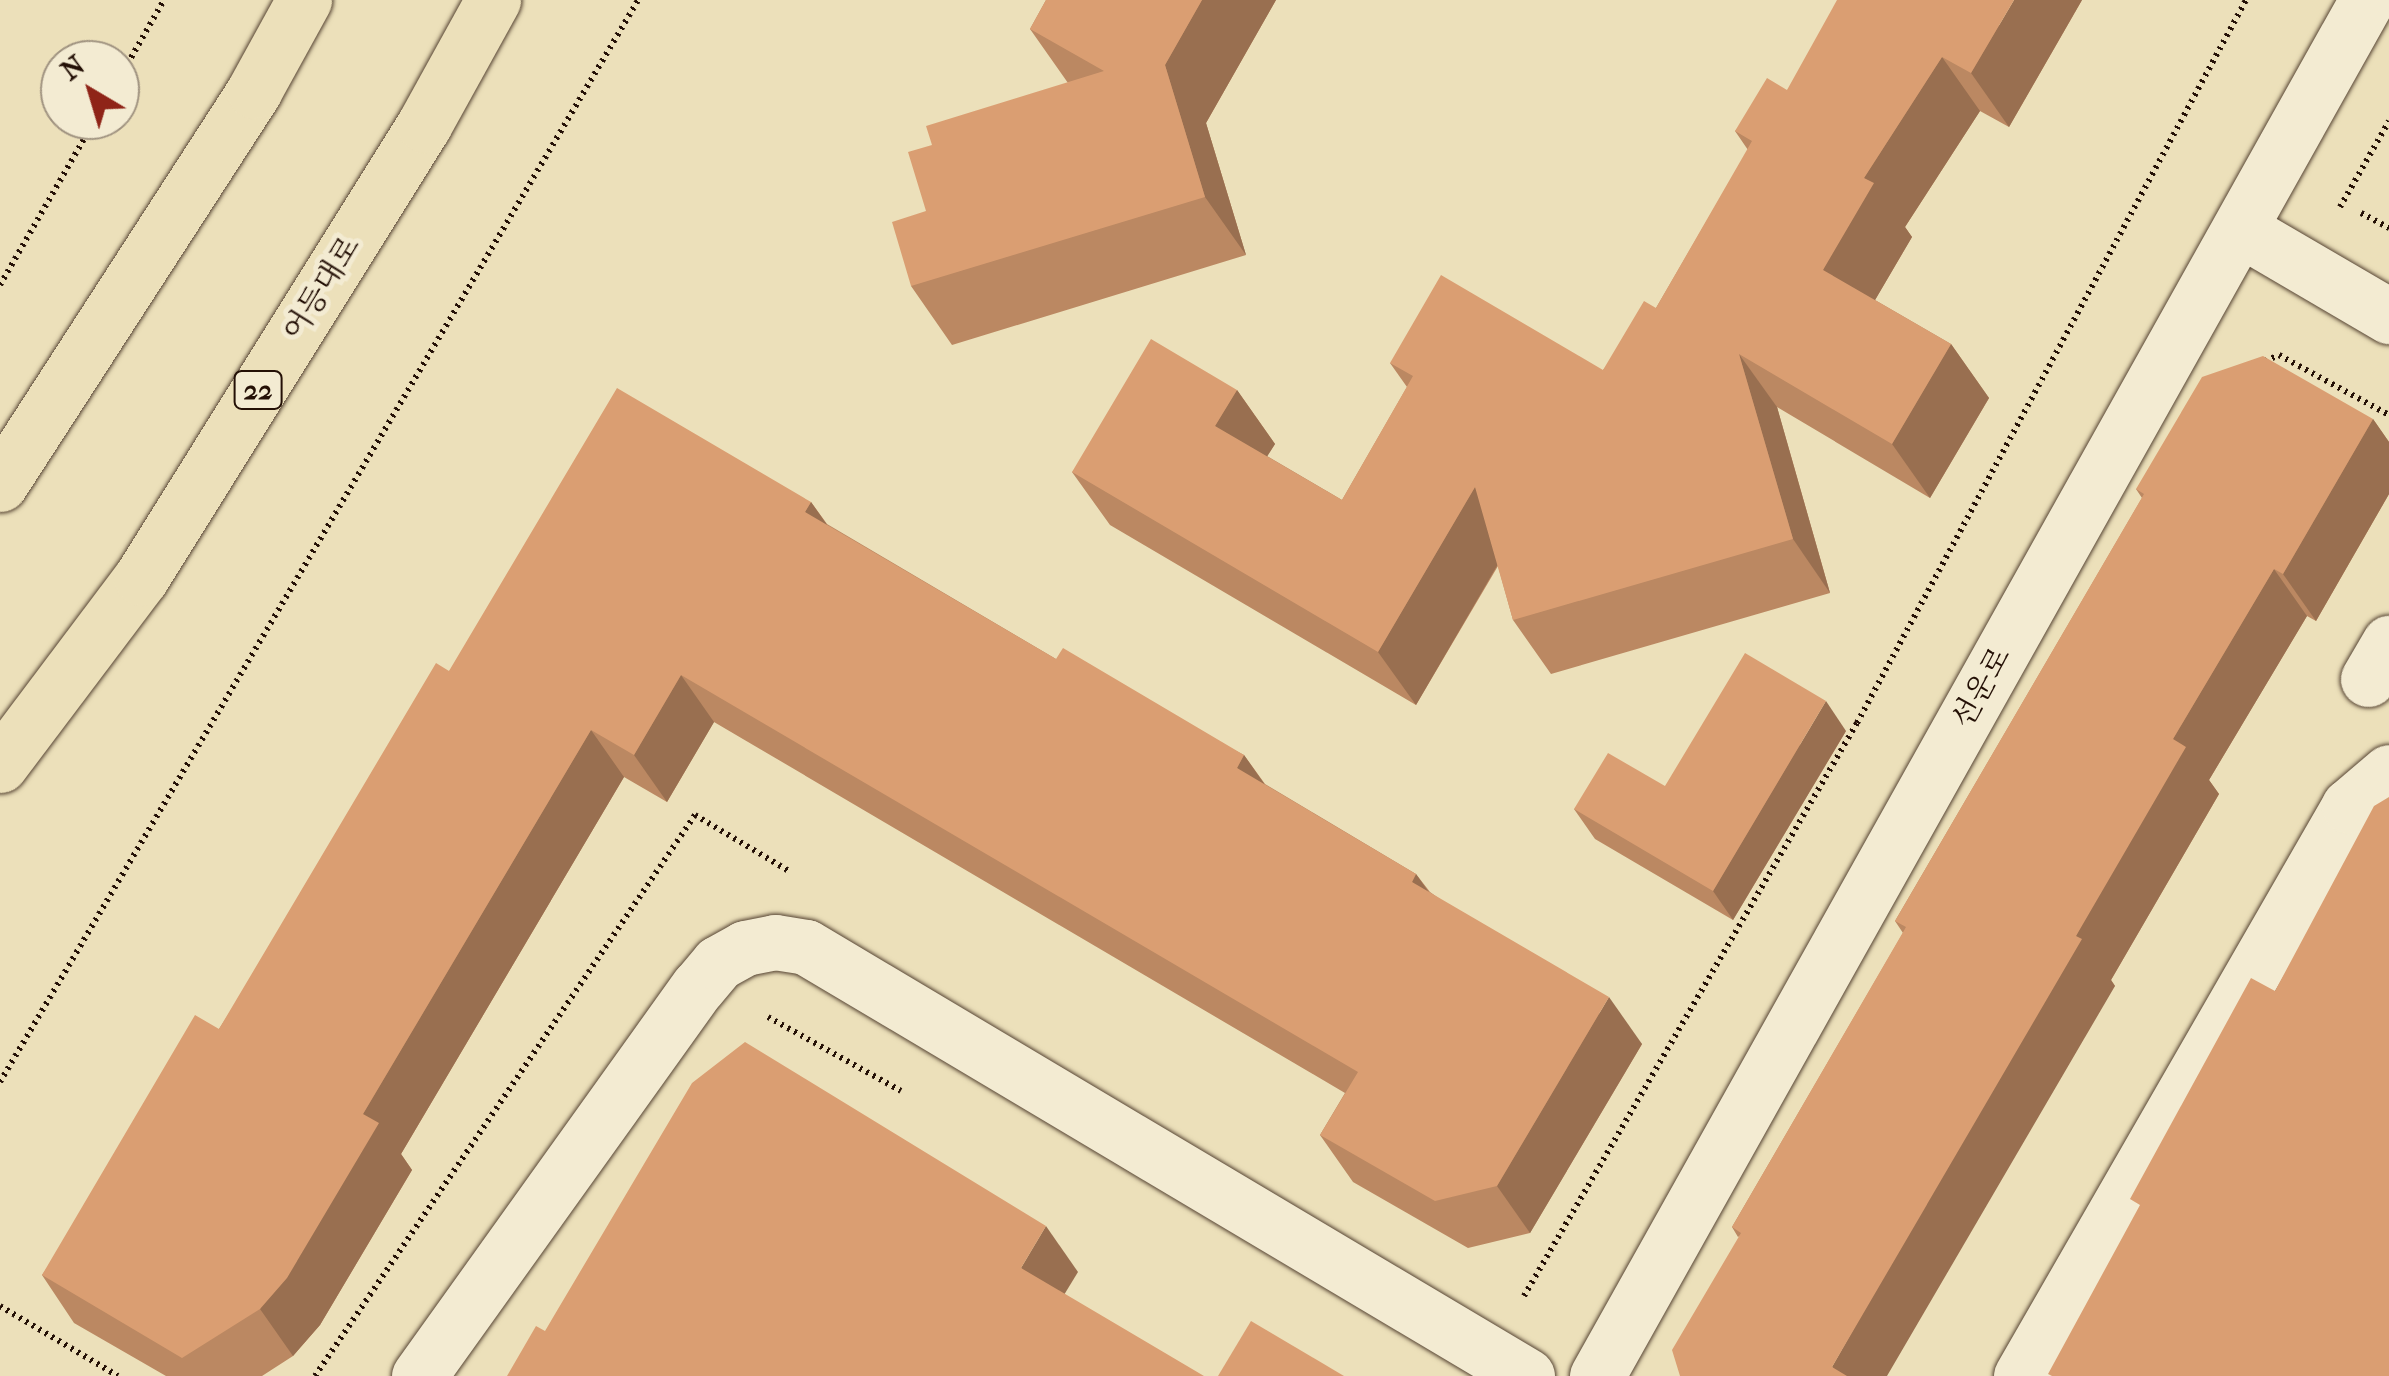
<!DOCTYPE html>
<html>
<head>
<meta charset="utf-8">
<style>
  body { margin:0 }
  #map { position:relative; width:2389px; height:1376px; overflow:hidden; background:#ece0ba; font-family:"IM FELL French Canon","Noto Serif KR",serif }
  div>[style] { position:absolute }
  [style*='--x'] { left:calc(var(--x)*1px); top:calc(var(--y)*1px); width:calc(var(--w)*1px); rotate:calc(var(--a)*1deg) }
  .path>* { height:6px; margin-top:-3px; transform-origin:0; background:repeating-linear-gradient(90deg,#241006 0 2.5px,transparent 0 7.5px) }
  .roads { filter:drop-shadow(0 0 2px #564433) drop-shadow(0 0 2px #564433) }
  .pedestrian>* { height:55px; margin:-27.5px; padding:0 27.5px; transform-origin:27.5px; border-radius:27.5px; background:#f3ebd2 }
  .minor>* { height:55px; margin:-27.5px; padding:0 27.5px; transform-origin:27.5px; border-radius:27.5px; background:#f3ebd2 }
  .primary>* { height:55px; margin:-27.5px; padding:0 27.5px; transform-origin:27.5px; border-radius:27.5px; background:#ece0ba }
  .wall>* { inset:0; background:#bb8862 }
  .shaded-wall>* { inset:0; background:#996f50 }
  .building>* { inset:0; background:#da9e72 }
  span { translate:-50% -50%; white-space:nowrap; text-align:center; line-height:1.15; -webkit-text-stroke:10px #f3ebd2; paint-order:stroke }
  .shield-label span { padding:2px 8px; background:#f3ebd2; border:2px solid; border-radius:8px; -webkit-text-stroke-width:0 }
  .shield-label { font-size:28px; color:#241006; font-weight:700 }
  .street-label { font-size:30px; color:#241006 }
  .north { position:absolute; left:40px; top:40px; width:100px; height:100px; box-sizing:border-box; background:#f3ebd2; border:2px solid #a09380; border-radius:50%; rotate:322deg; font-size:28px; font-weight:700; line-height:40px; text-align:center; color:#241006 }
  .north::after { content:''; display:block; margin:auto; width:35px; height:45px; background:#8f2418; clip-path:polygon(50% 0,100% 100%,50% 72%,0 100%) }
</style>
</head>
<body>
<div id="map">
  <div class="path">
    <i style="--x:120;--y:77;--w:89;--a:-60.3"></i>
    <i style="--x:2340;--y:207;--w:99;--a:-60.3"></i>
    <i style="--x:2361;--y:213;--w:32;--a:28"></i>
    <i style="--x:0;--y:285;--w:190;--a:-60.1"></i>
    <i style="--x:2265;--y:361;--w:15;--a:-23"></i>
    <i style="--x:2279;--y:355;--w:125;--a:28.6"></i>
    <i style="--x:768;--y:1017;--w:152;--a:29.1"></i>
    <i style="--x:0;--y:1082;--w:1256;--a:-59.47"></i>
    <i style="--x:1524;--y:1296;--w:663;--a:-59.84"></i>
    <i style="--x:1857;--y:723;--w:821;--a:-61.72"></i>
    <i style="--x:0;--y:1306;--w:137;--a:30.7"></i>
    <i style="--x:315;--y:1376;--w:678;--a:-55.89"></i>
    <i style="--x:695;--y:815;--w:109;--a:30.8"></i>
  </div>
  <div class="roads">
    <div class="pedestrian">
      <i style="--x:2368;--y:679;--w:42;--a:-59.7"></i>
    </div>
    <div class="minor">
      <i style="--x:2240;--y:229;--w:173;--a:30.3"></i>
      <i style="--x:419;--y:1376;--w:479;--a:-54.4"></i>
      <i style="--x:698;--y:987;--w:31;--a:-50"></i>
      <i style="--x:718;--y:963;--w:31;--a:-29"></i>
      <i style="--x:745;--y:948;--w:31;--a:-11"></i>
      <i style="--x:775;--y:942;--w:31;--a:9"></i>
      <i style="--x:806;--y:947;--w:839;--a:30.75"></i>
      <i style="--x:1597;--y:1376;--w:1577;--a:-60.77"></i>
      <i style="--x:2021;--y:1376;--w:658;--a:-60.08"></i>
      <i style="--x:2349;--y:806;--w:52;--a:-40.4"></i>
    </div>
    <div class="primary">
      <i style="--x:0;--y:484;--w:468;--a:-57.1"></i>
      <i style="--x:254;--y:91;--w:104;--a:-61.2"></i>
      <i style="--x:0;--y:765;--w:234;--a:-53"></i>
      <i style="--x:141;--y:578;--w:534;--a:-58.01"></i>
      <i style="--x:424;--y:125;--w:143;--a:-61.1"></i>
    </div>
  </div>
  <div class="wall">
    <i style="clip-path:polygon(1046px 0,1276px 0,1206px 123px,1246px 255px,952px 345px,911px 286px,926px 211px,932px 145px,1068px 83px,1030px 29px)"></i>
    <i style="clip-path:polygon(2082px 0,2009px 127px,1980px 111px,1905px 227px,1912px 237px,1875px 300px,1951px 344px,1989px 398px,1930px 498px,1777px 407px,1830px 593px,1551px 674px,1513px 620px,1498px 566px,1416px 705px,1110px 525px,1072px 472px,1237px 390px,1275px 444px,1267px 456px,1342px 500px,1407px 387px,1390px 363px,1603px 370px,1656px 308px,1748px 150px,1735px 131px,1787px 90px)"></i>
    <i style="clip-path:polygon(2373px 419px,2389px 442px,2389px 494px,2316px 621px,2307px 616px,2209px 780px,2219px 794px,2111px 980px,2115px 986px,1738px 1237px,1732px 1227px,1903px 933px,1895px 921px,2142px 498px,2136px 489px)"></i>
    <i style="clip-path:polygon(811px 502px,827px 524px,1056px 659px,1244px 755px,1265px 784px,1416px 874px,1430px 892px,1642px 1044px,1530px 1233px,1468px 1248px,1353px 1182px,1320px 1135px,1345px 1093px,714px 722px,667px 802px,624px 777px,401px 1154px,412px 1170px,320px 1325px,293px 1356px,262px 1376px,166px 1376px,74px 1323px,42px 1275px,219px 1029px,449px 671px)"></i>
    <i style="clip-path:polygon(1846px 731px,1733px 920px,1595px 839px,1574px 809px,1665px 786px)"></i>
  </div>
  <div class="shaded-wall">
    <i style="clip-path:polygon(1202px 0,1276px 0,1206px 123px,1246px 255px,1205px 197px,1165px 65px)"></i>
    <i style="clip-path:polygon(2014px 0,2082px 0,2009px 127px,1971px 73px)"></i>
    <i style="clip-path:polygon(1942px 57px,1980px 111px,1905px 227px,1912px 237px,1861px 324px,1823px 270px,1864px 178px)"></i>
    <i style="clip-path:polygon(1951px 344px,1989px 398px,1930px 498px,1892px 444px)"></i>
    <i style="clip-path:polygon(1739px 354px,1777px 407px,1830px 593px,1793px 539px)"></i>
    <i style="clip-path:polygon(1237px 390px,1275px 444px,1253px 479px,1215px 426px)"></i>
    <i style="clip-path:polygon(2373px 419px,2389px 442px,2389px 494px,2316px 621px,2283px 574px)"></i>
    <i style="clip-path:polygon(1475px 487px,1512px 540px,1416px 705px,1378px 652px)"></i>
    <i style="clip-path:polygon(811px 502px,844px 549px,805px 512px)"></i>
    <i style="clip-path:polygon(2274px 569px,2307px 616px,2209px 780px,2219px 794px,2111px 980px,2115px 986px,1887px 1376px,1838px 1376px,1832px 1367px,2076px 936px,2173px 739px)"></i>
    <i style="clip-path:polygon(681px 675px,714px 722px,667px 802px,634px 755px)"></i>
    <i style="clip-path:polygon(1826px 701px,1846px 731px,1733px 920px,1713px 891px)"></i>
    <i style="clip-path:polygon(591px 730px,624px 777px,401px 1154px,412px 1170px,320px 1325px,293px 1356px,260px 1309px,363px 1114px)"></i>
    <i style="clip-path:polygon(1244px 755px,1277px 802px,1237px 768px)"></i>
    <i style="clip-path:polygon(1416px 874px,1449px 921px,1412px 882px)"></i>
    <i style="clip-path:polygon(1609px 997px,1642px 1044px,1530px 1233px,1497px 1186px)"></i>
    <i style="clip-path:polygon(1046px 1226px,1078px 1272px,1053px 1313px,1021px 1268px)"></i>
  </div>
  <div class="building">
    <i style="clip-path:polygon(1046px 0,1202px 0,1165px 65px,1205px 197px,911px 286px,892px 222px,926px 211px,908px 152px,932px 145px,926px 126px,1104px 71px,1030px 29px)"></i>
    <i style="clip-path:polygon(1837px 0,2014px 0,1971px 73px,1942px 57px,1864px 178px,1874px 183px,1823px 270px,1951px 344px,1892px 444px,1739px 354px,1793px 539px,1513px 620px,1475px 487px,1378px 652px,1072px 472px,1151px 339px,1237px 390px,1215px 426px,1342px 500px,1413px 376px,1390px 363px,1441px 275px,1603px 370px,1644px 301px,1656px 308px,1752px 141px,1735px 131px,1767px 78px,1787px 90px)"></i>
    <i style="clip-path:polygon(2263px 356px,2373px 419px,2283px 574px,2274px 569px,2173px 739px,2186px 747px,2076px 936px,2082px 939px,1832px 1367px,1847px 1376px,1680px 1376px,1672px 1350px,1741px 1233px,1732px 1227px,1906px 927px,1895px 921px,2144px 494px,2136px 489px,2202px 377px)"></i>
    <i style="clip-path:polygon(617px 388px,811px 502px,805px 512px,1056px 659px,1063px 648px,1244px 755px,1237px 768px,1416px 874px,1412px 882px,1609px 997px,1497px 1186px,1435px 1201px,1320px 1135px,1358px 1072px,681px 675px,634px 755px,591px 730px,363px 1114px,379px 1123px,287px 1278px,260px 1309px,182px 1358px,42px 1275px,195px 1015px,219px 1029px,436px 663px,449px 671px)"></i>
    <i style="clip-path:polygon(1745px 653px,1826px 701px,1713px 891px,1574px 809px,1608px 753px,1665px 786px)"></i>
    <i style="clip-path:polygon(2389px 797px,2389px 1376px,2052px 1376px,2048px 1374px,2140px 1205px,2130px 1199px,2251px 978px,2275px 991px,2374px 806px)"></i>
    <i style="clip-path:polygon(745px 1042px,1046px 1226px,1021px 1268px,1204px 1376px,507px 1376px,536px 1326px,545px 1331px,692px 1083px)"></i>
    <i style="clip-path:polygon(1251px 1321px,1344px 1376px,1218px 1376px)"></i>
  </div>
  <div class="shield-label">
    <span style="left:258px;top:390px">22</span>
  </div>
  <div class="street-label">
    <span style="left:322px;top:289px;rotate:-58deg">어등대로</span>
    <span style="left:1982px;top:688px;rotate:-61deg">선운로</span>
  </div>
  <div class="north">N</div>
</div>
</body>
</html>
